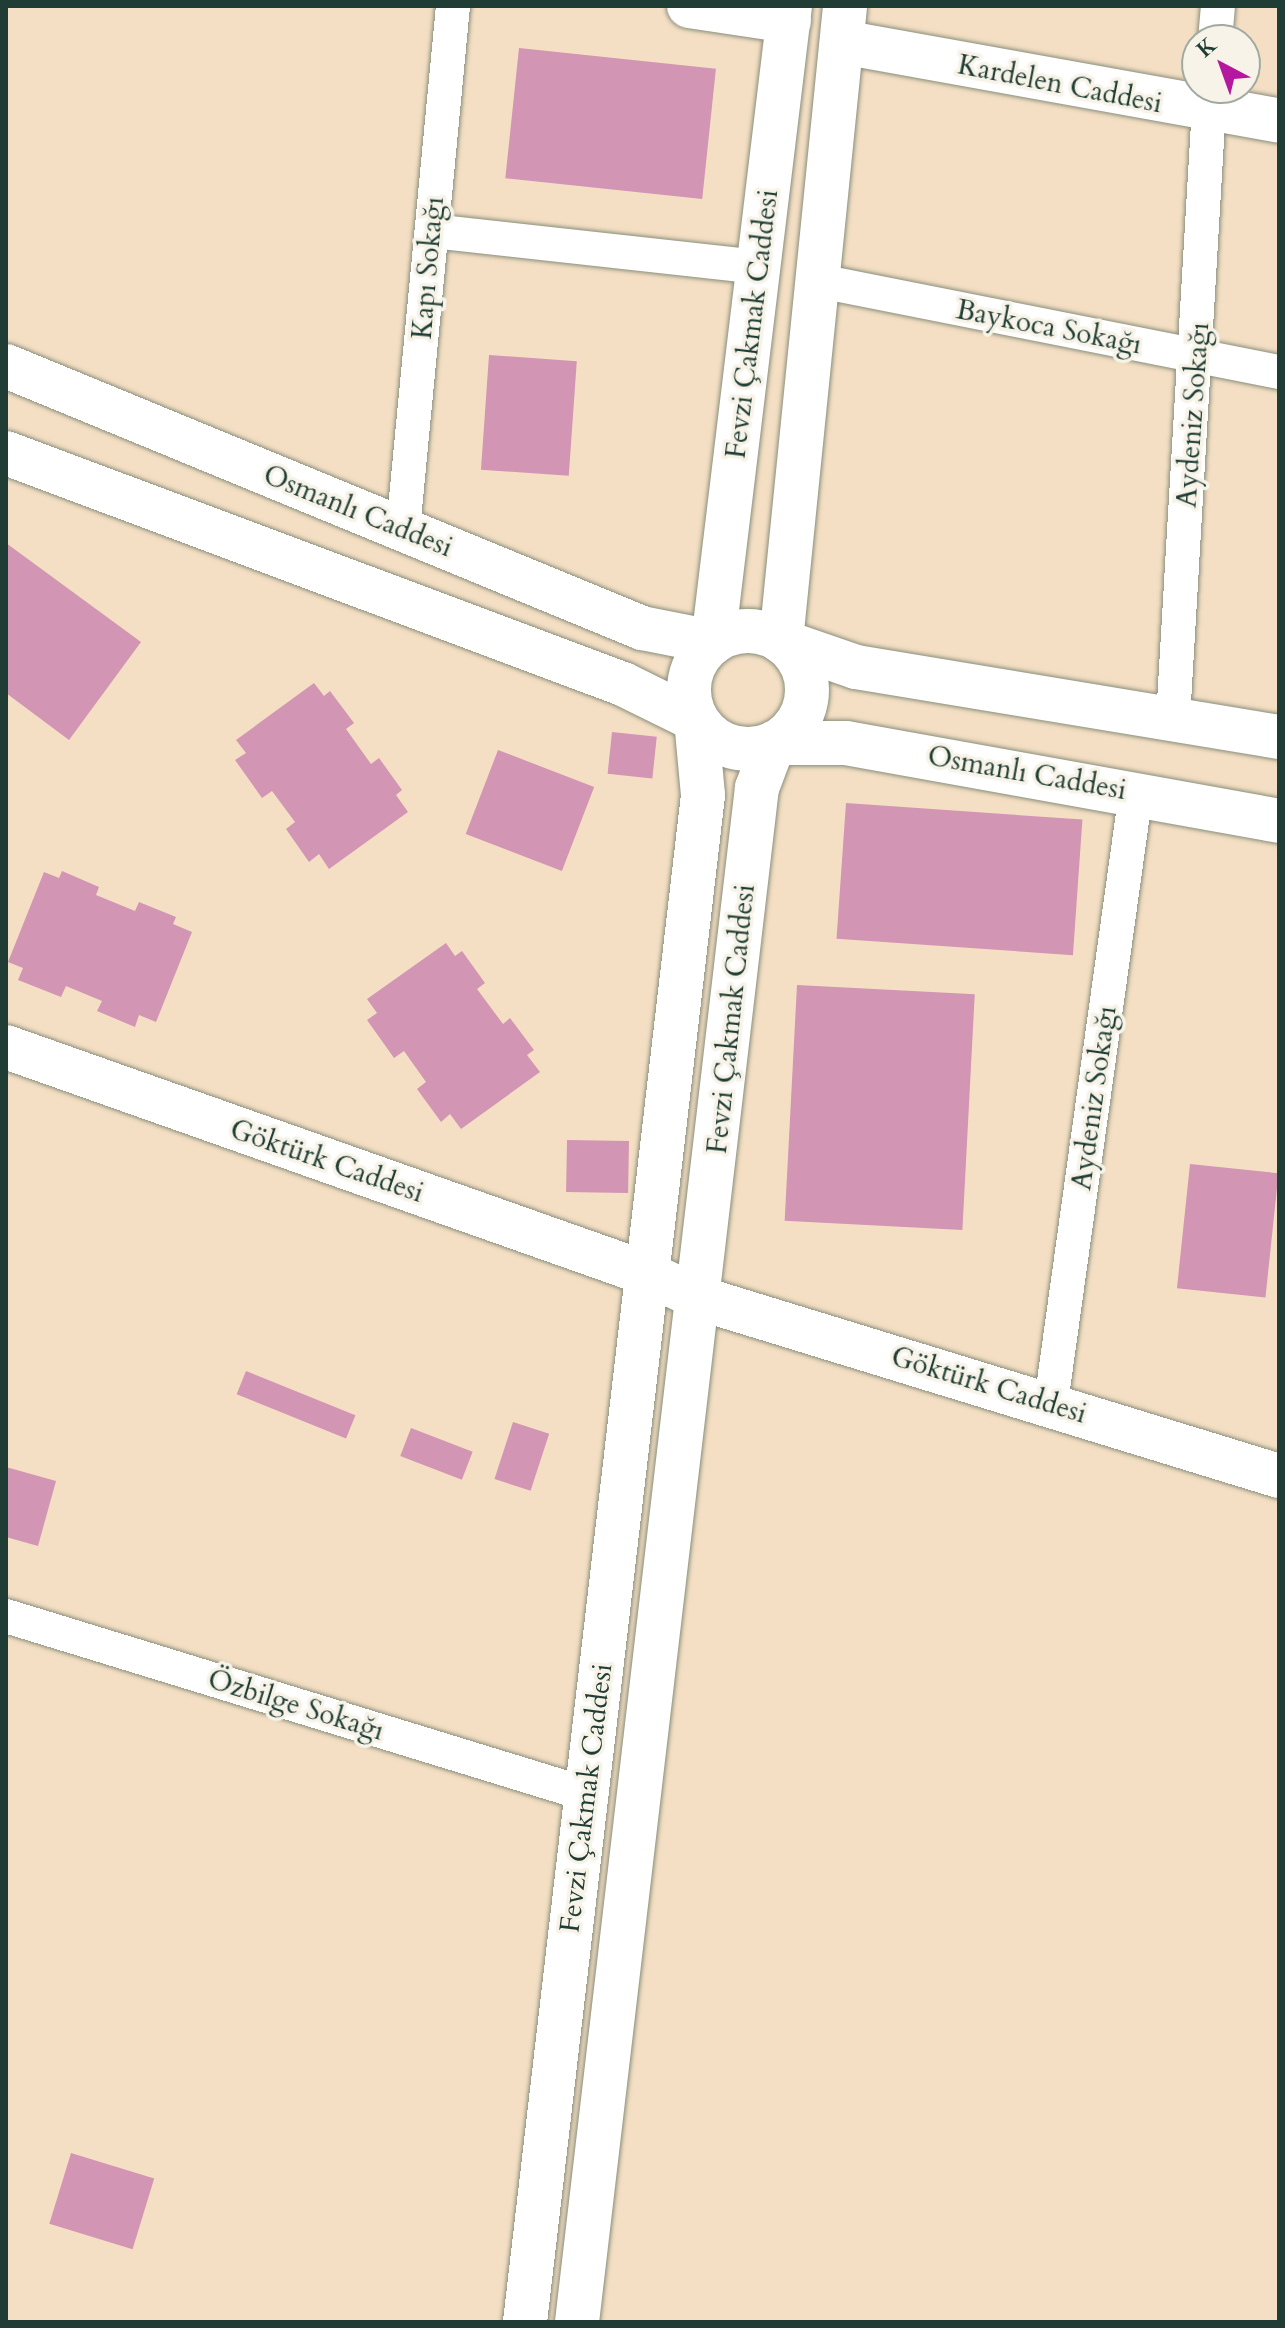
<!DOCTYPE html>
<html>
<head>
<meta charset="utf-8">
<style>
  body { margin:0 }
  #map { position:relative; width:1285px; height:2328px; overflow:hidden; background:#f4dfc4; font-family:Cardo,serif }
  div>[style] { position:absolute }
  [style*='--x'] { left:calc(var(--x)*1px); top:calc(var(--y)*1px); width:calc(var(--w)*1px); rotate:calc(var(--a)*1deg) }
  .building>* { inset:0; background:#d295b3; transform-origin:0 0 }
  .roads { filter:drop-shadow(0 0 2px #8a8e7c) drop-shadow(0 0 2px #8a8e7c) }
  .street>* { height:34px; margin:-17px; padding:0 17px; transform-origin:17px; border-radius:17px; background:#fff }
  .secondary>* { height:44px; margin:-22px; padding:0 22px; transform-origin:22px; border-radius:22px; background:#fff }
  .secondary>.ring { margin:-22px; padding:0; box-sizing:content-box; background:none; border:44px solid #fff; border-radius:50% }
  span { translate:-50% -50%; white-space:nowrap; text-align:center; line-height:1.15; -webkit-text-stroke:7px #f7f3e8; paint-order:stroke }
  .street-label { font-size:28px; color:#1f3d34 }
  .frame { position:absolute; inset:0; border:8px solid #1f3d34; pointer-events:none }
  .north { position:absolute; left:1181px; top:24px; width:80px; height:80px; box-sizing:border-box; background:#f7f3e8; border:2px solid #a1aaa0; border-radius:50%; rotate:319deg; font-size:22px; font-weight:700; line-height:32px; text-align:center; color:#1f3d34 }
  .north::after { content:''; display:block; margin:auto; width:28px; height:36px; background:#b5179e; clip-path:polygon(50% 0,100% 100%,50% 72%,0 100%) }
</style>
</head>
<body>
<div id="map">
  <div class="building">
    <i style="left:519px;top:48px;width:198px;height:131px;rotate:6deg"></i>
    <i style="left:489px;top:355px;width:88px;height:115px;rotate:4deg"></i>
    <i style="clip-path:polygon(6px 543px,141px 642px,69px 740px,6px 693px)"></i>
    <i style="clip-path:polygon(314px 683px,324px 696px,330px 691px,354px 723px,346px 729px,371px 764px,379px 758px,402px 790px,396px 795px,408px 812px,329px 869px,319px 854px,309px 862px,286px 829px,295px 822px,272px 791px,262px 798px,235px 760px,246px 753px,236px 740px)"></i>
    <i style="left:612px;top:732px;width:45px;height:42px;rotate:6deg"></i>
    <i style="left:498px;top:750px;width:103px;height:90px;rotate:21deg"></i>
    <i style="left:846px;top:803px;width:237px;height:136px;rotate:4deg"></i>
    <i style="clip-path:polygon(62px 871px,99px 887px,96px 895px,135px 911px,139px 902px,176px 917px,173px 924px,192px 932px,156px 1022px,139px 1015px,135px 1027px,97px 1011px,102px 1001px,66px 986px,61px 997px,18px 980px,23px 968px,8px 962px,44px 872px,59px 878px)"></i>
    <i style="clip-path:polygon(446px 943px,455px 956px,462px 951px,485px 983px,477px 989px,503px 1024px,510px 1018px,534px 1050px,527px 1055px,540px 1072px,461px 1129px,450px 1114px,441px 1122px,417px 1089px,426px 1082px,404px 1051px,394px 1058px,367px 1020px,377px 1013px,367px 999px)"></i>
    <i style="left:797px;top:985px;width:178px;height:236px;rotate:3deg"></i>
    <i style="left:567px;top:1140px;width:62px;height:52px;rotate:1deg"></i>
    <i style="left:1190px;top:1164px;width:89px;height:125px;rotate:6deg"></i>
    <i style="left:246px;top:1371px;width:118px;height:25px;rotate:22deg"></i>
    <i style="left:513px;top:1422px;width:38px;height:60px;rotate:18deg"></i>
    <i style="left:411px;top:1428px;width:66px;height:30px;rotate:21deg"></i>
    <i style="clip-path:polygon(6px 1467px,56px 1481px,38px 1546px,6px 1537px)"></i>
    <i style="left:71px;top:2153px;width:87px;height:74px;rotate:17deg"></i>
  </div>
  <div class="roads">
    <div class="street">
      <i style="--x:1215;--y:40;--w:34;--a:-85"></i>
      <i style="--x:432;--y:231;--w:329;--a:6.3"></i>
      <i style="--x:819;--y:281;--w:469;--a:11.2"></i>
      <i style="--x:403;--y:530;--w:526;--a:-84.55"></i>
      <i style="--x:1173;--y:719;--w:632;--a:-86.64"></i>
      <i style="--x:1051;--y:1403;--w:617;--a:-82.08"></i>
      <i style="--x:6;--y:1616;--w:607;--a:17.06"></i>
    </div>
    <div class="secondary">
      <i style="--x:689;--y:6;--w:101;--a:8.5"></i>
      <i style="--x:842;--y:42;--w:444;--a:10.2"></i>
      <i style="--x:6;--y:366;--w:688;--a:22.39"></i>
      <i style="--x:642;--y:628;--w:72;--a:11.2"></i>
      <i style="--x:6;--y:453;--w:659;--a:20.53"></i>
      <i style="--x:623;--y:684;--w:81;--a:26.3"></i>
      <i class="ring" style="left:689px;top:631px;width:74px;height:74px"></i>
      <i style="--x:781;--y:641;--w:638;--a:-84.24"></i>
      <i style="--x:781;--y:641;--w:79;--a:19.1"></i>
      <i style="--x:856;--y:667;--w:429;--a:9.4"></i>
      <i style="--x:713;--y:642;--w:641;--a:-83.1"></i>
      <i style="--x:774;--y:743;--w:72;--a:0"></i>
      <i style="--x:846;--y:743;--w:440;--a:10.2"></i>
      <i style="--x:6;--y:1047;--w:681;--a:19.47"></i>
      <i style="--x:648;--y:1274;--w:56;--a:25.2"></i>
      <i style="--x:699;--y:1298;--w:607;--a:17.06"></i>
      <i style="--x:525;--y:2322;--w:1537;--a:-83.35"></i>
      <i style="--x:703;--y:795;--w:75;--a:-95.3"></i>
      <i style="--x:577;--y:2322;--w:1545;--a:-83.31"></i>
      <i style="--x:757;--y:788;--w:48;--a:-69.3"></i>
    </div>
  </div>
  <div class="street-label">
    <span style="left:1060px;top:84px;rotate:11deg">Kardelen Caddesi</span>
    <span style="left:428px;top:268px;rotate:-85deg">Kapı Sokağı</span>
    <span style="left:752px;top:324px;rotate:-83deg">Fevzi Çakmak Caddesi</span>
    <span style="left:1049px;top:327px;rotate:11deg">Baykoca Sokağı</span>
    <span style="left:1193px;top:415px;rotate:-86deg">Aydeniz Sokağı</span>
    <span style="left:358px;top:511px;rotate:22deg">Osmanlı Caddesi</span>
    <span style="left:1027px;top:773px;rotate:10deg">Osmanlı Caddesi</span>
    <span style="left:731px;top:1019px;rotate:-84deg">Fevzi Çakmak Caddesi</span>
    <span style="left:1094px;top:1098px;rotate:-82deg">Aydeniz Sokağı</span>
    <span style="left:327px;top:1161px;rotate:19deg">Göktürk Caddesi</span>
    <span style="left:989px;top:1385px;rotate:17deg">Göktürk Caddesi</span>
    <span style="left:296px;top:1705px;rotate:17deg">Özbilge Sokağı</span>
    <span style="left:586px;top:1798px;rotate:-83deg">Fevzi Çakmak Caddesi</span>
  </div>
  <div class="frame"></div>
  <div class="north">K</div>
</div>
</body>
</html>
